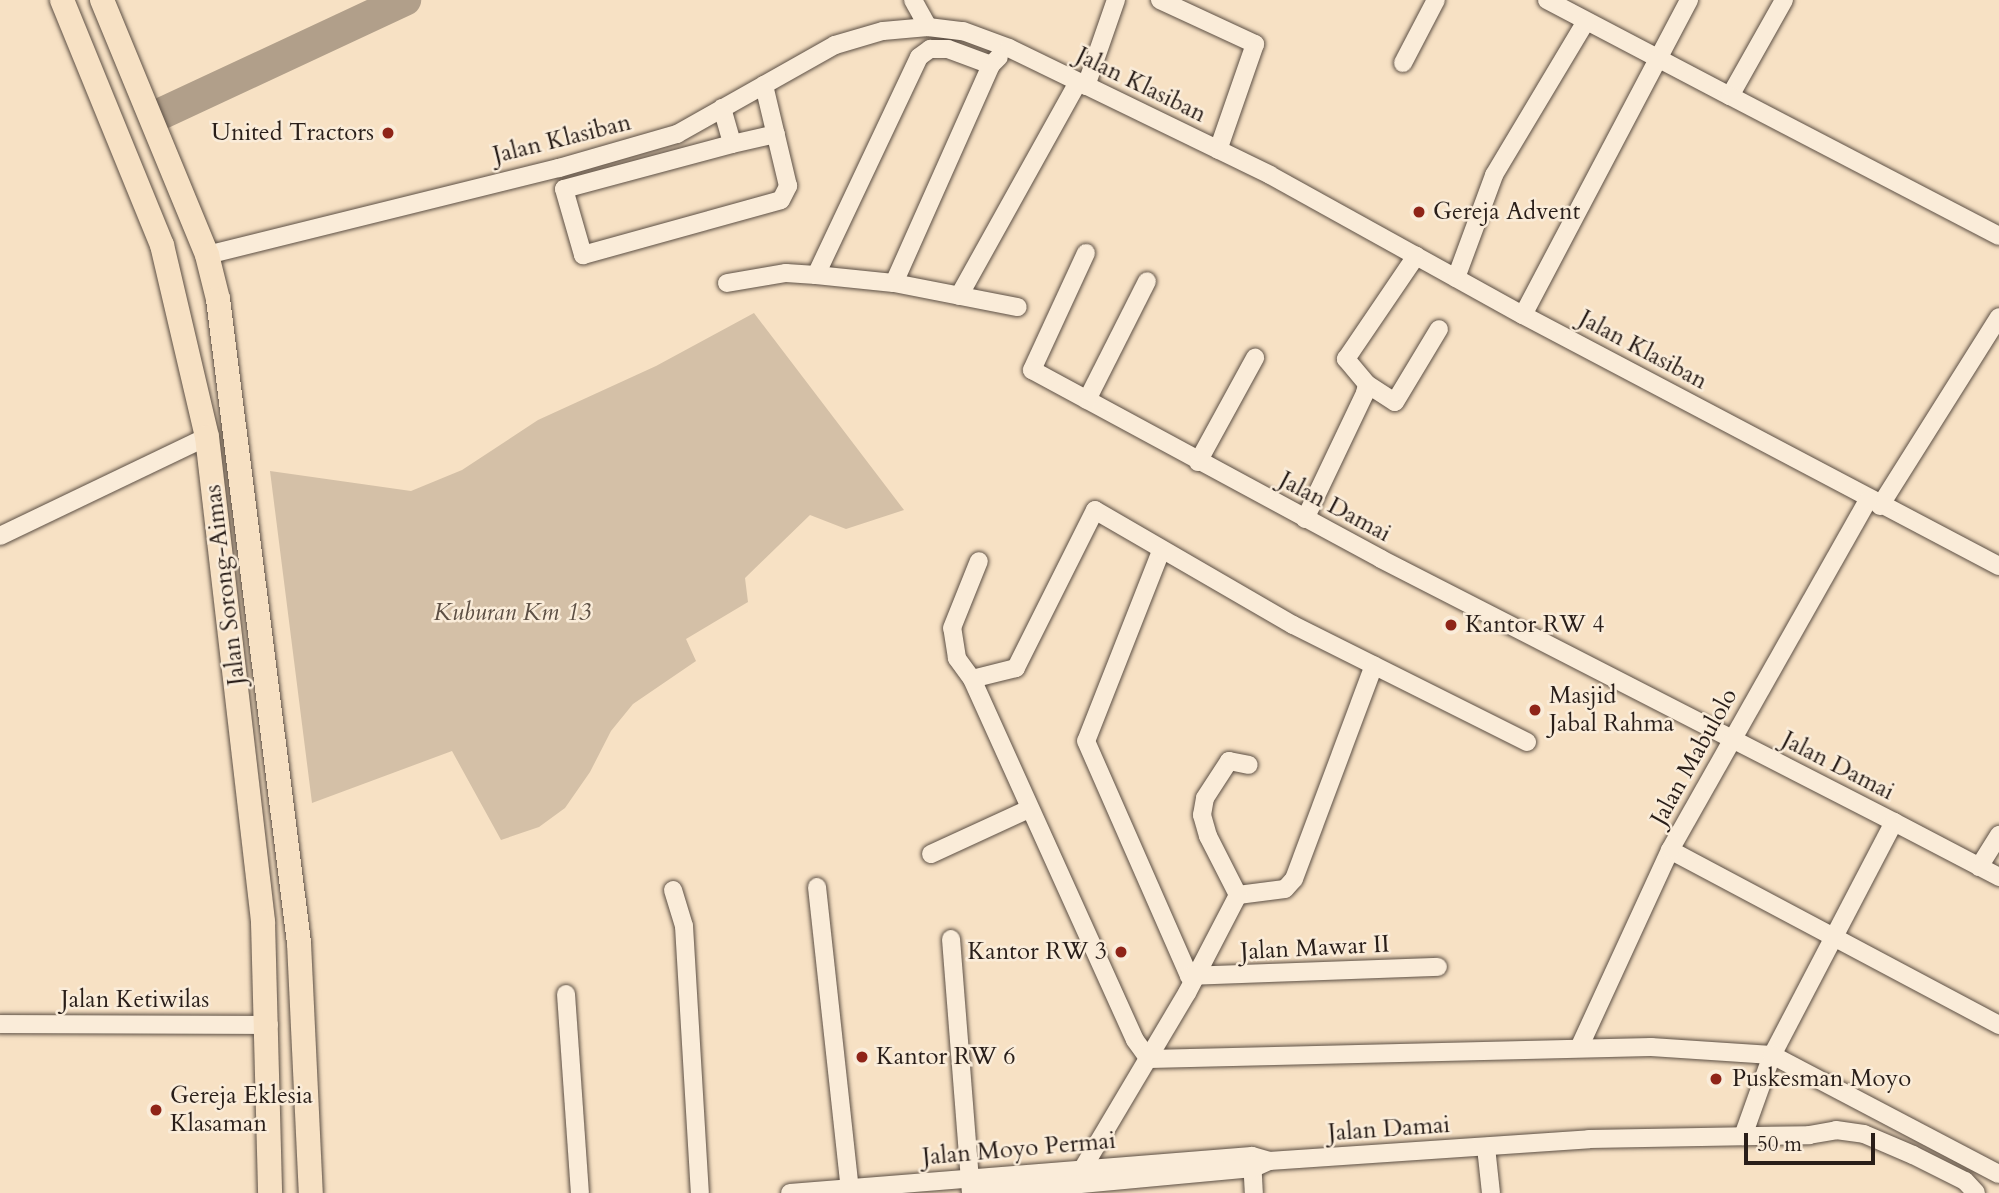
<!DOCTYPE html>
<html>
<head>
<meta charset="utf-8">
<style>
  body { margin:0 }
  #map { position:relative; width:1999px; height:1193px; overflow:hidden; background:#f7e1c4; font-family:Cardo,serif }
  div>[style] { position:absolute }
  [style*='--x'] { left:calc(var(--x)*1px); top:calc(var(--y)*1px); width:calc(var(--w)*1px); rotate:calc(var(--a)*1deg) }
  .green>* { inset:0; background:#d4c0a7 }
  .river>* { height:32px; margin:-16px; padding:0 16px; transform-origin:16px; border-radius:16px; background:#b19f8a }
  .roads { filter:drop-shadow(0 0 2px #5c4f44) drop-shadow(0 0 2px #5c4f44) }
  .minor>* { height:18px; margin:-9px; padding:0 9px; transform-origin:9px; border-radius:9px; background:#faecd9 }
  .highway>* { height:24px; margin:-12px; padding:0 12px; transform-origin:12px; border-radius:12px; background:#f7e1c4 }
  .dots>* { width:19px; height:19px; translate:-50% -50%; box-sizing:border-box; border:4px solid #faecd9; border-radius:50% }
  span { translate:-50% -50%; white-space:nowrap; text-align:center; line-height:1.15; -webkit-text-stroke:5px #faecd9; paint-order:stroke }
  .street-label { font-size:24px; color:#291e19 }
  .poi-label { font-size:24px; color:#291e19 }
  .right { translate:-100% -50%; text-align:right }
  .left { translate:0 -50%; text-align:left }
  .park-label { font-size:24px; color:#5c4f44; font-style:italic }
  .scale { position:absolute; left:1744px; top:1133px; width:131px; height:32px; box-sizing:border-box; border:4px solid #291e19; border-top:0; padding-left:9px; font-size:21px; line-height:24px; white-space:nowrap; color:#291e19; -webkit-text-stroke:5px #faecd9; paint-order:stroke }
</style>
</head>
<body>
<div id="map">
  <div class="green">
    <i style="clip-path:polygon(754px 313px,904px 510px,846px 529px,810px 515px,745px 578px,748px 602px,686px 639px,696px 661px,633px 704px,611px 731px,590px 772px,565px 808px,539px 827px,501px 840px,452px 751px,312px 803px,270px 471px,411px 491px,462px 470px,538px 420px,656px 366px)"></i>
  </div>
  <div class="river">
    <i style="--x:156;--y:116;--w:275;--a:-25"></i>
  </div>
  <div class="roads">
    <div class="minor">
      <i style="--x:913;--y:0;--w:31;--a:61"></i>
      <i style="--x:1160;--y:0;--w:105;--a:24.9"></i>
      <i style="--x:1255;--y:44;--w:112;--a:109.2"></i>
      <i style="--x:1547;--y:0;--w:207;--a:27.7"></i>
      <i style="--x:1730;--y:96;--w:110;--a:-60.6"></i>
      <i style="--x:1403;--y:63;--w:71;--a:-62.4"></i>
      <i style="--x:1086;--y:86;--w:91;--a:-70.8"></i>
      <i style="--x:1730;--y:96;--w:303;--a:27.5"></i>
      <i style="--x:722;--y:108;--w:37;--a:74"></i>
      <i style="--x:732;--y:144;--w:45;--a:-12.8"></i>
      <i style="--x:732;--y:144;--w:174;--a:165"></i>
      <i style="--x:564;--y:189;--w:69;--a:73.9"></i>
      <i style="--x:583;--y:255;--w:205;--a:-15.5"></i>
      <i style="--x:781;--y:200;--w:16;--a:-63"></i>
      <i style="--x:788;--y:186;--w:104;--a:-103.4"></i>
      <i style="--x:1086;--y:253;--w:129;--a:114.8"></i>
      <i style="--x:1032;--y:370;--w:397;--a:28.4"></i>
      <i style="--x:1381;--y:559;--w:576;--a:27.14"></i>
      <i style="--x:1894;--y:822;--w:263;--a:117.6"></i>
      <i style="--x:1772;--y:1055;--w:86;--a:109.7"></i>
      <i style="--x:207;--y:255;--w:363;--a:-13.9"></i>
      <i style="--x:559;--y:168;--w:123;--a:-16.1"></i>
      <i style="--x:677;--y:134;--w:181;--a:-29.4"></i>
      <i style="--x:835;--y:45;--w:50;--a:-16.3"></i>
      <i style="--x:883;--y:31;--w:45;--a:-5.1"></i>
      <i style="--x:928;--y:27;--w:35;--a:7"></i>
      <i style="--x:963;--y:31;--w:49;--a:20.3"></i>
      <i style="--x:1009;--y:48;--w:290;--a:25.9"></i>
      <i style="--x:1270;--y:175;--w:289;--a:29"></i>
      <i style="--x:1523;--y:315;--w:538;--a:27.8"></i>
      <i style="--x:816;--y:275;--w:241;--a:-64.7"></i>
      <i style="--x:919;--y:57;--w:14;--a:-36"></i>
      <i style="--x:930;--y:49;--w:18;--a:0"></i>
      <i style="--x:948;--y:49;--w:46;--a:20.4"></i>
      <i style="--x:1456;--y:278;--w:110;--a:-69.7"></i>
      <i style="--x:1494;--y:175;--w:179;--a:-59.1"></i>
      <i style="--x:727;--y:283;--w:60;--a:-9.6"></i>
      <i style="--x:786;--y:273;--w:30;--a:4"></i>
      <i style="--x:816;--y:275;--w:78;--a:5.9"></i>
      <i style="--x:894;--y:283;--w:126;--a:11"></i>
      <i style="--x:894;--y:283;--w:239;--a:-66"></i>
      <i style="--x:991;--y:65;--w:11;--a:-45"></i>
      <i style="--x:959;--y:296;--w:245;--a:-60.9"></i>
      <i style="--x:1523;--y:315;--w:356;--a:-62.2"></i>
      <i style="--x:1367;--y:384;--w:33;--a:33"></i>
      <i style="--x:1395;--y:402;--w:85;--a:-58.9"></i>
      <i style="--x:1087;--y:400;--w:133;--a:-63.2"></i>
      <i style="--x:1198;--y:462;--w:119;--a:-61.3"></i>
      <i style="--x:1880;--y:506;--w:223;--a:-57.8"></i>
      <i style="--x:1305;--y:519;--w:140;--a:-64.5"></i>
      <i style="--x:1365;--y:393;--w:9;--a:-77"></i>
      <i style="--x:1367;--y:384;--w:33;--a:-130"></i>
      <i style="--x:1346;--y:359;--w:125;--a:-55.8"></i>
      <i style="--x:0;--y:536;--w:229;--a:-25.6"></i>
      <i style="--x:1161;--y:551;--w:204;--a:111.5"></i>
      <i style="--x:1086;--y:741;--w:257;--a:66.3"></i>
      <i style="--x:1189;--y:976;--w:249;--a:-2.1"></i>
      <i style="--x:972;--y:679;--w:26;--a:-126"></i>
      <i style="--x:957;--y:658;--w:30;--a:-99"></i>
      <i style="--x:952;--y:628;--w:72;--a:-68.1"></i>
      <i style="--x:1527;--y:742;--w:262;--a:-153.4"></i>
      <i style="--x:1293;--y:625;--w:229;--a:-149.9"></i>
      <i style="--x:1095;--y:510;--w:177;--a:116.6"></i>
      <i style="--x:1016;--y:668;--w:45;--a:166"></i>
      <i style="--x:972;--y:679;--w:396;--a:65.7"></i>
      <i style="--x:1135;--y:1040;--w:24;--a:54"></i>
      <i style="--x:1149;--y:1059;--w:502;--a:-1.37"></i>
      <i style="--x:1651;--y:1047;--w:121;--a:3.8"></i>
      <i style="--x:1772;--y:1055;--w:256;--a:27.7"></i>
      <i style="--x:1894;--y:822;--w:119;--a:27.6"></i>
      <i style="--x:1670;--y:850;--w:373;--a:28"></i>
      <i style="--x:931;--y:854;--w:108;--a:-24.7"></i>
      <i style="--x:1979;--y:867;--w:38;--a:-58"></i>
      <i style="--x:817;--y:887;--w:308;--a:83.8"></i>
      <i style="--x:673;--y:890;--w:38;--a:73"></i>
      <i style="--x:684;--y:926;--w:267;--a:86.6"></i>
      <i style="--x:1238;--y:895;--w:47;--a:-7.3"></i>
      <i style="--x:1285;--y:889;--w:13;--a:-48"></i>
      <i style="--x:1294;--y:879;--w:228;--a:-69.5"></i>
      <i style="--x:951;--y:939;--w:255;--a:85.5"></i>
      <i style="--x:566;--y:994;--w:199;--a:86"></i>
      <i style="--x:0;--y:1024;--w:269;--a:0.2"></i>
      <i style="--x:1579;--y:1048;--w:218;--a:-65.3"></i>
      <i style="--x:1670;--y:850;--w:402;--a:-60.5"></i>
      <i style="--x:1486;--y:1147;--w:46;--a:83.8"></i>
      <i style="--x:1252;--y:1158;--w:35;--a:87"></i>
      <i style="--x:1269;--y:1161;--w:321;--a:-3.9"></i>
      <i style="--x:1589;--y:1139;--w:220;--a:-1"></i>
      <i style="--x:1809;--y:1135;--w:27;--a:-10"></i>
      <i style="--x:1836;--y:1130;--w:28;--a:8"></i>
      <i style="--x:1864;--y:1134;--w:53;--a:23.2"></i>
      <i style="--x:1913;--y:1155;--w:58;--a:26.6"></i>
      <i style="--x:1965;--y:1181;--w:16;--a:47"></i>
      <i style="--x:1080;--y:1173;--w:209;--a:-59.3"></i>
      <i style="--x:1187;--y:993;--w:110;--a:-62.5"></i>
      <i style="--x:1238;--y:895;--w:66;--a:-117"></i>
      <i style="--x:1208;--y:836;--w:22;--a:-106"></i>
      <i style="--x:1202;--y:815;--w:17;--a:-80"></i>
      <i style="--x:1205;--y:798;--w:44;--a:-57"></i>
      <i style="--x:1229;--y:761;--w:20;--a:11"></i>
      <i style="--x:790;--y:1193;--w:463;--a:-4.6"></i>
      <i style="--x:1252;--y:1156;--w:18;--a:16"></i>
      <i style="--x:1269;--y:1161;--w:17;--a:156"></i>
      <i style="--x:1253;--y:1168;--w:270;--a:174.7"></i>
    </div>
    <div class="highway">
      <i style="--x:62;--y:0;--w:265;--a:67.8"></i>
      <i style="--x:162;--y:245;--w:197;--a:76.8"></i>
      <i style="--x:207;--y:437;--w:488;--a:83.4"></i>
      <i style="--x:263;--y:922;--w:271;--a:88.5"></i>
      <i style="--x:102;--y:0;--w:276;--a:67.6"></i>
      <i style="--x:207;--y:255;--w:45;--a:76"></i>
      <i style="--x:218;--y:299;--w:649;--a:82.83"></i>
      <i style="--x:299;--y:943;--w:250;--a:87.3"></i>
    </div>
  </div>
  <div class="dots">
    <i style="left:388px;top:133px;background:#8f2418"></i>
    <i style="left:1419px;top:212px;background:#8f2418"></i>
    <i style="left:1451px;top:625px;background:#8f2418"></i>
    <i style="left:1535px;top:710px;background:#8f2418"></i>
    <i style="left:1121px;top:952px;background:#8f2418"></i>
    <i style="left:862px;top:1057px;background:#8f2418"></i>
    <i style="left:1716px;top:1079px;background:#8f2418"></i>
    <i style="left:156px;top:1110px;background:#8f2418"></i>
  </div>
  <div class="street-label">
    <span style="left:1141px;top:85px;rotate:26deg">Jalan Klasiban</span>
    <span style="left:562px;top:139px;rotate:-14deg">Jalan Klasiban</span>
    <span style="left:1643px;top:350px;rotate:28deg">Jalan Klasiban</span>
    <span style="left:1335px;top:507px;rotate:28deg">Jalan Damai</span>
    <span style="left:225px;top:585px;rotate:-97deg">Jalan Sorong-Aimas</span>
    <span style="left:1694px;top:757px;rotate:-61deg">Jalan Mabulolo</span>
    <span style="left:1838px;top:766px;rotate:27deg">Jalan Damai</span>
    <span style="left:1315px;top:948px;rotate:-3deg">Jalan Mawar II</span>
    <span style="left:135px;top:1000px">Jalan Ketiwilas</span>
    <span style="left:1389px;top:1129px;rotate:-4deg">Jalan Damai</span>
    <span style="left:1019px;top:1149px;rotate:-5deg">Jalan Moyo Permai</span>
  </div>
  <div class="poi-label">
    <span class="right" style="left:374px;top:133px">United Tractors</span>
    <span class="left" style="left:1433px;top:212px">Gereja Advent</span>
    <span class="left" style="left:1465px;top:625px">Kantor RW 4</span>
    <span class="left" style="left:1549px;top:710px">Masjid<br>Jabal Rahma</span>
    <span class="right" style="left:1107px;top:952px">Kantor RW 3</span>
    <span class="left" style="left:876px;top:1057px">Kantor RW 6</span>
    <span class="left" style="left:1732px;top:1079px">Puskesman Moyo</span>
    <span class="left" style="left:170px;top:1110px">Gereja Eklesia<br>Klasaman</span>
  </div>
  <div class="park-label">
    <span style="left:512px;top:613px">Kuburan Km 13</span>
  </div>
  <div class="scale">50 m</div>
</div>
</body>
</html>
